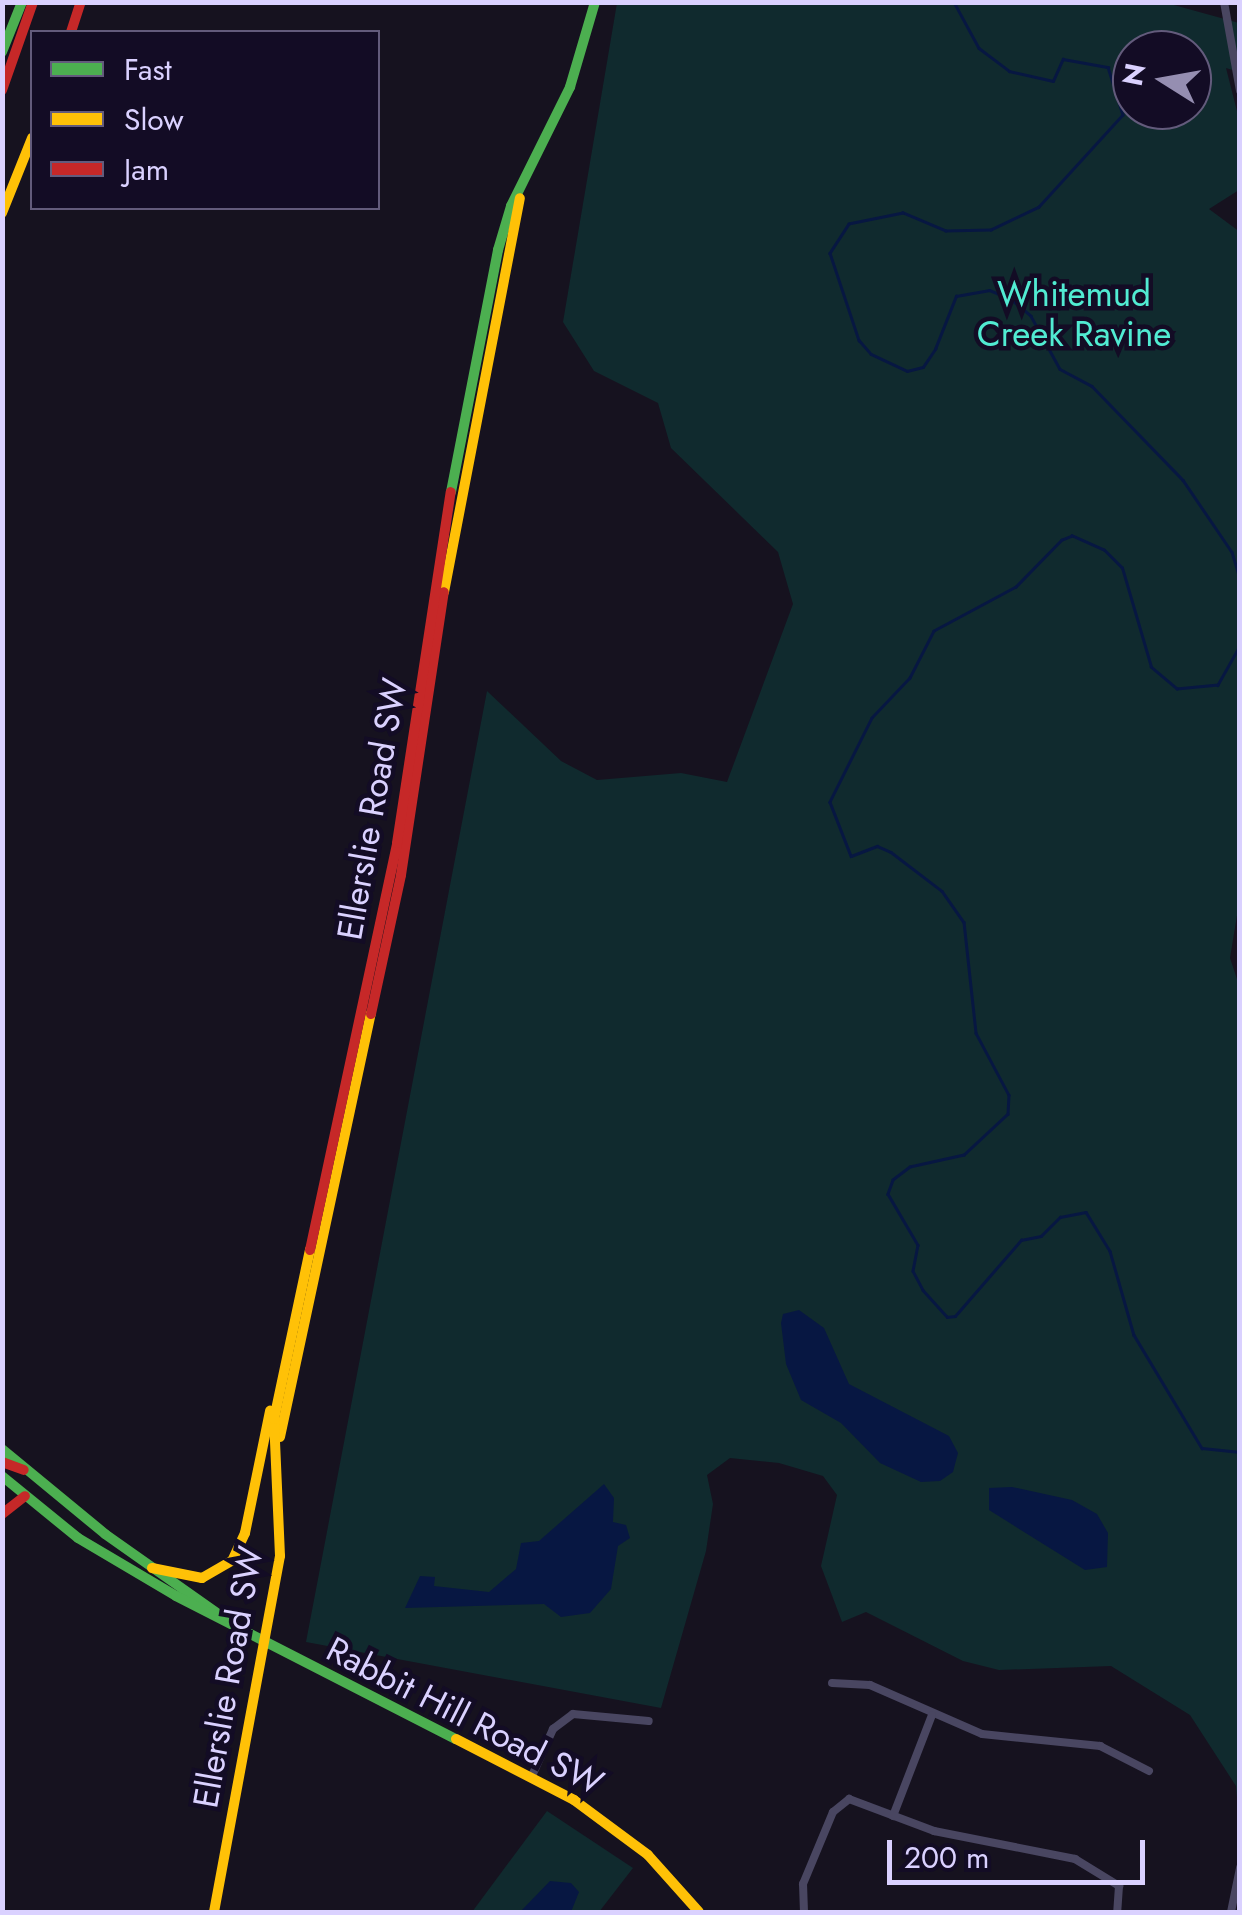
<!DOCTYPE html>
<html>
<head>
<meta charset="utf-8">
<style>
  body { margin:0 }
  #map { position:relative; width:1242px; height:1915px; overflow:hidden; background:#16121f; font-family:Jost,sans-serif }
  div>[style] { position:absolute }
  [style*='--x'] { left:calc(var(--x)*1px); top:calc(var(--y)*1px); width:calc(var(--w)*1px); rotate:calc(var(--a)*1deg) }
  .green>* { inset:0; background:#102a2e }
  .water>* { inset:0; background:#071742 }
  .stream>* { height:2.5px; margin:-1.25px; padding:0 1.25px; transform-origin:1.25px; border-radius:1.25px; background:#071742 }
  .street>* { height:8px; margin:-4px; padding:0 4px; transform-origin:4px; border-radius:4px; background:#494661 }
  .fast>* { height:10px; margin:-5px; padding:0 5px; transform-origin:5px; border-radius:5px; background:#4caf50 }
  .slow>* { height:10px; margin:-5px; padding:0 5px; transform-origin:5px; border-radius:5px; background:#ffc107 }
  .jam>* { height:10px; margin:-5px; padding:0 5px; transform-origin:5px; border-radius:5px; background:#c62828 }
  span { translate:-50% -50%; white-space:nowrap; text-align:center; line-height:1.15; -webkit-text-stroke:9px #130c25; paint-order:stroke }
  .park-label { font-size:35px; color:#51ebd2 }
  .street-label { font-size:35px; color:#dad1ff }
  .frame { position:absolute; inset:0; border:5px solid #dad1ff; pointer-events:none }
  .legend { position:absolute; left:30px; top:30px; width:350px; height:180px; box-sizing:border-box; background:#130c25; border:2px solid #635b7c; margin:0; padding:12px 18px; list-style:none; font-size:30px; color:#dad1ff }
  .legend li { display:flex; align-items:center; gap:20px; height:50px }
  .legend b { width:50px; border:2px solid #635b7c }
  .north { position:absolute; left:1112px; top:30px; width:100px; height:100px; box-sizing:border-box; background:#130c25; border:2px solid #635b7c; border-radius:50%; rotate:281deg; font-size:28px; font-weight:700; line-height:40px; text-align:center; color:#dad1ff }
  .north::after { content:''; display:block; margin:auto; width:35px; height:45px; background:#958eb1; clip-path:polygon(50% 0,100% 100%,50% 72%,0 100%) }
  .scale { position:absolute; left:887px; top:1840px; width:258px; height:45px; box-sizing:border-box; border:5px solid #dad1ff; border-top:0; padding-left:12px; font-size:30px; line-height:35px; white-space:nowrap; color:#dad1ff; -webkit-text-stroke:8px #130c25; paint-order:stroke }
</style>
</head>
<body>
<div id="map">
  <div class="green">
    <i style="clip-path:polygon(evenodd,1163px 2px,1239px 23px,1239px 72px,1226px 68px,1239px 119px,1239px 190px,1209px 209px,1240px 232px,1240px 897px,1230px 958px,1240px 988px,1239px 1823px,1236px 1786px,1190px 1715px,1111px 1666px,999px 1670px,963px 1661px,866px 1612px,842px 1622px,821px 1566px,837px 1495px,823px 1476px,779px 1463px,730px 1458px,707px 1475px,713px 1504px,706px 1551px,661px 1708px,306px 1642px,487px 691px,561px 761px,597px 780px,681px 773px,727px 782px,793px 604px,778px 552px,671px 448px,658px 403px,594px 371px,563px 322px,617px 3px,1163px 2px,1132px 50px,1192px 50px,1192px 110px,1132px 110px,1132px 50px)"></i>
    <i style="clip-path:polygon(547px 1811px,633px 1868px,599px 1912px,472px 1912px)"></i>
  </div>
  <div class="water">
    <i style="clip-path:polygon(799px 1310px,824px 1328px,849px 1384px,949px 1436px,958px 1453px,953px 1472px,940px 1481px,921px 1482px,880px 1463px,841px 1423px,801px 1400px,786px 1364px,781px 1323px,783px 1314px)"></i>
    <i style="clip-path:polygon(604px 1484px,614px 1498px,613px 1522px,626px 1525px,630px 1538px,618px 1546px,611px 1589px,590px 1613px,561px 1617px,544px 1604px,405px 1608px,420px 1576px,435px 1577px,434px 1586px,489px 1592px,516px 1569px,521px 1543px,539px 1541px)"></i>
    <i style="clip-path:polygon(1012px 1487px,1072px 1500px,1097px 1514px,1108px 1533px,1107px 1567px,1085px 1570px,989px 1510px,989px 1488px)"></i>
    <i style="clip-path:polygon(550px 1881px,571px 1883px,579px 1892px,571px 1912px,520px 1912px)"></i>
  </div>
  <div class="stream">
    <i style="--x:954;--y:2;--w:52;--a:61.5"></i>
    <i style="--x:979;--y:48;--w:38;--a:37"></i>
    <i style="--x:1009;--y:71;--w:45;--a:12.8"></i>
    <i style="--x:1053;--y:81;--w:24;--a:-66"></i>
    <i style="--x:1063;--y:59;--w:46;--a:10.1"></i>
    <i style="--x:1108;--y:67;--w:50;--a:72.6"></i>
    <i style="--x:1123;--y:115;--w:125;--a:132.4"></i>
    <i style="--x:1039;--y:207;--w:53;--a:154.4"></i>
    <i style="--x:991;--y:230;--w:45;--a:178.7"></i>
    <i style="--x:946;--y:231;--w:47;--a:-157.3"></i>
    <i style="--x:903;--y:213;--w:55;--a:168.5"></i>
    <i style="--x:849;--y:224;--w:35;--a:123"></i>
    <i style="--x:830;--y:253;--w:92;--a:71.6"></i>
    <i style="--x:859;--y:340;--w:18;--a:49"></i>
    <i style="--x:871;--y:354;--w:40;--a:25"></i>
    <i style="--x:907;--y:371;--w:16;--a:-14"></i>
    <i style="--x:923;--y:367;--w:22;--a:-56"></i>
    <i style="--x:935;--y:349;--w:57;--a:-68.4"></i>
    <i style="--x:956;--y:296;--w:34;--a:-10"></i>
    <i style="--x:989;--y:290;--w:24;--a:22"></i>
    <i style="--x:1011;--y:299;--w:26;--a:40"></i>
    <i style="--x:1031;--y:316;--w:60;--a:61.3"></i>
    <i style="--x:1060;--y:369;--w:36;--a:28"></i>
    <i style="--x:1092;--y:386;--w:131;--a:45.9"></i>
    <i style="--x:1183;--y:480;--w:87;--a:55.8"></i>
    <i style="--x:1232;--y:552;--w:28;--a:73"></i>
    <i style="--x:1240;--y:646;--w:45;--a:119.4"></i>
    <i style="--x:1218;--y:685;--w:41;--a:174.4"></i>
    <i style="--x:1177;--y:689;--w:34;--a:-140"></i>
    <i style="--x:1151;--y:667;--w:103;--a:-106.3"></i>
    <i style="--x:1122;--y:568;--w:25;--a:-135"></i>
    <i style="--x:1104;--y:550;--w:35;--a:-156"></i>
    <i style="--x:1072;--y:536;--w:11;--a:158"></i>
    <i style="--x:1062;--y:540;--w:66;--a:134.4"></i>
    <i style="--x:1016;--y:587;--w:93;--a:151.8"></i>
    <i style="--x:934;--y:631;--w:53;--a:117.1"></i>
    <i style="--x:910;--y:678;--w:55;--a:133.5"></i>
    <i style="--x:872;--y:718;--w:94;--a:116.6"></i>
    <i style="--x:830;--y:802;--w:58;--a:68.7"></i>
    <i style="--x:851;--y:856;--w:28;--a:-21"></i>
    <i style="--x:877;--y:846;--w:15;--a:23"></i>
    <i style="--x:891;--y:852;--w:64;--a:37.4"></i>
    <i style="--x:942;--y:891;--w:38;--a:55"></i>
    <i style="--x:964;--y:922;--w:112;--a:83.8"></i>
    <i style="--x:976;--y:1033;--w:70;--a:62"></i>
    <i style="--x:1009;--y:1095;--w:19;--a:93"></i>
    <i style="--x:1008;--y:1114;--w:60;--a:137"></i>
    <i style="--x:964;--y:1155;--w:55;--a:167.5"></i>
    <i style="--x:910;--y:1167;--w:21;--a:143"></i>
    <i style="--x:893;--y:1180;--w:15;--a:110"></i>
    <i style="--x:888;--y:1194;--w:59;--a:59.5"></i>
    <i style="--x:918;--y:1245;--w:26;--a:101"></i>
    <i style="--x:913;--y:1271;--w:21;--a:62"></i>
    <i style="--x:923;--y:1290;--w:36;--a:48"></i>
    <i style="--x:947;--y:1317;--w:8;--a:-7"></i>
    <i style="--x:955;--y:1316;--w:101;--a:-49"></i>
    <i style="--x:1021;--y:1240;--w:20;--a:-11"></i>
    <i style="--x:1041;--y:1236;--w:27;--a:-45"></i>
    <i style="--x:1060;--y:1217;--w:26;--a:-11"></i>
    <i style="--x:1086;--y:1212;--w:46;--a:58.4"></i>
    <i style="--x:1110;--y:1251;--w:87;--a:74.1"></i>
    <i style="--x:1134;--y:1335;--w:132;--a:59"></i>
    <i style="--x:1202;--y:1448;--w:38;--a:6"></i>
  </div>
  <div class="street">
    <i style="--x:1224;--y:2;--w:90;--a:79.8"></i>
    <i style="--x:832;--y:1683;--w:38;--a:3"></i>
    <i style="--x:870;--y:1685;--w:122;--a:23.6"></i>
    <i style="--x:982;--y:1734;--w:119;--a:5.8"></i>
    <i style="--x:1100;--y:1746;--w:55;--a:27"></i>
    <i style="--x:531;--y:1778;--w:54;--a:-65.8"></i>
    <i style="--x:553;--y:1729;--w:25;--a:-37"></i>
    <i style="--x:573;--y:1714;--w:76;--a:5.3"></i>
    <i style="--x:893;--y:1816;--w:108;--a:-68.9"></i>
    <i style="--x:804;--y:1912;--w:28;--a:-92"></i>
    <i style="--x:803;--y:1884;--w:78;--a:-67.4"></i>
    <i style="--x:833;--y:1812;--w:21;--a:-39"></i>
    <i style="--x:849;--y:1799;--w:91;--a:20.6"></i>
    <i style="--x:934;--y:1831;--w:144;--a:11.2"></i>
    <i style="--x:1075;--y:1859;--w:52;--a:31.5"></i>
    <i style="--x:1119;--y:1886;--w:26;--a:94"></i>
    <i style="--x:1231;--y:1912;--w:45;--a:-78.4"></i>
  </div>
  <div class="fast">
    <i style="--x:2;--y:52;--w:54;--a:-68.2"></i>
    <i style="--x:451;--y:492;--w:247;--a:-79"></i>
    <i style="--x:498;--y:250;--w:46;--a:-73.5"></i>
    <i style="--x:511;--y:206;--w:133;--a:-63.6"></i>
    <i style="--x:570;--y:87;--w:89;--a:-73.6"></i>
    <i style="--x:2;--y:1449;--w:134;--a:39.5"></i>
    <i style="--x:105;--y:1534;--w:141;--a:35.2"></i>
    <i style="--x:2;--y:1476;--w:98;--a:39.2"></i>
    <i style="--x:78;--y:1538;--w:114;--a:30.6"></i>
    <i style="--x:176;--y:1596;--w:314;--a:27.1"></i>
  </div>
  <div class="slow">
    <i style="--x:2;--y:213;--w:81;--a:-68.2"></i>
    <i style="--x:444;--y:592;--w:401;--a:-79.1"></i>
    <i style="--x:280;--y:1437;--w:433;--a:-77.9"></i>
    <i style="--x:152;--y:1568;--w:51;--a:11.3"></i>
    <i style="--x:202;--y:1578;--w:34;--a:-30"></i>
    <i style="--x:232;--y:1561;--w:31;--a:-65"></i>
    <i style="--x:245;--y:1533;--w:125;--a:-78.4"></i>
    <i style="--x:456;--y:1739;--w:133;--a:27.3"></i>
    <i style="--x:574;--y:1800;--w:92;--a:36.6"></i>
    <i style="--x:648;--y:1855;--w:76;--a:48.2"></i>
    <i style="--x:214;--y:1912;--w:362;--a:-79.5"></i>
    <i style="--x:280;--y:1556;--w:137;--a:-92.5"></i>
    <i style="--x:274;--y:1419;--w:173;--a:-78"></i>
  </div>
  <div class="jam">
    <i style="--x:71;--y:32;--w:32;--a:-72"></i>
    <i style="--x:2;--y:90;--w:93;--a:-70.6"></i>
    <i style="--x:371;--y:1014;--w:142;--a:-77.8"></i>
    <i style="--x:401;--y:875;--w:286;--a:-81.4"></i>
    <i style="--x:310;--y:1250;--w:416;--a:-77.9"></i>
    <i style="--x:397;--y:843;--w:355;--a:-81.3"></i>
    <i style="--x:2;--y:1462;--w:23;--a:20"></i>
    <i style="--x:2;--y:1514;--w:29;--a:-38"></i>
  </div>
  <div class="park-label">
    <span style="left:1074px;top:314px">Whitemud<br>Creek Ravine</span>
  </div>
  <div class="street-label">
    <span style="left:372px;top:809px;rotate:-80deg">Ellerslie Road SW</span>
    <span style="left:228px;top:1677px;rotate:-80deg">Ellerslie Road SW</span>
    <span style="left:465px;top:1716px;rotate:27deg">Rabbit Hill Road SW</span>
  </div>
  <div class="frame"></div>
  <ul class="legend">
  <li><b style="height:12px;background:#4caf50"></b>Fast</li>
  <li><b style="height:12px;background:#ffc107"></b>Slow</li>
  <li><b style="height:12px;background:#c62828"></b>Jam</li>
  </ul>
  <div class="north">N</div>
  <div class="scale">200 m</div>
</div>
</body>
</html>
